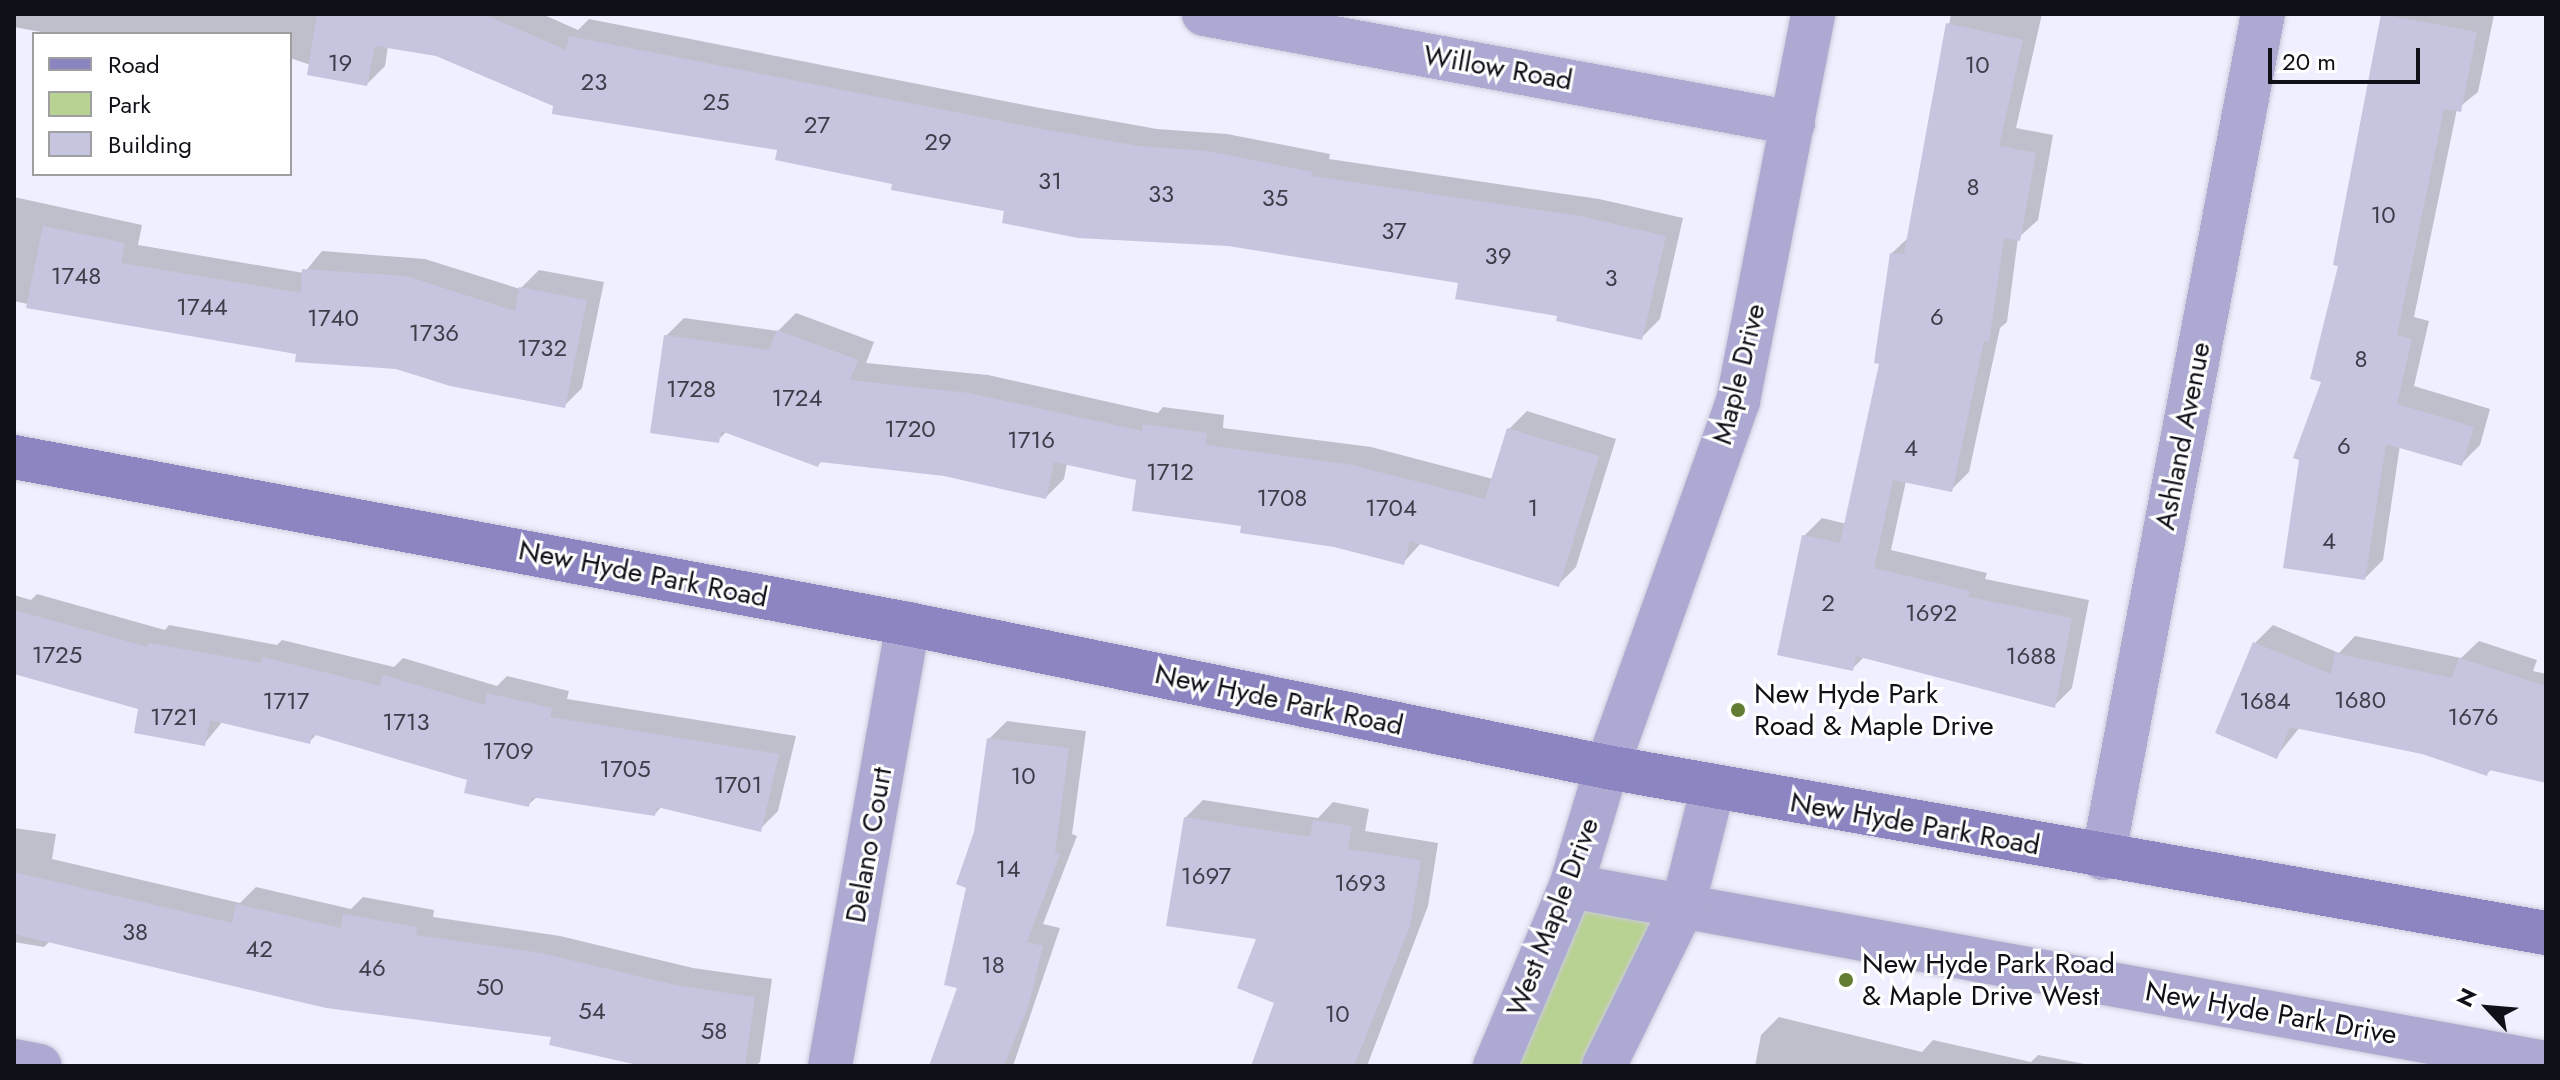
<!DOCTYPE html>
<html>
<head>
<meta charset="utf-8">
<style>
  body { margin:0 }
  #map { position:relative; width:2560px; height:1080px; overflow:hidden; background:#efefff; font-family:Jost,sans-serif }
  div>[style] { position:absolute }
  [style*='--x'] { left:calc(var(--x)*1px); top:calc(var(--y)*1px); width:calc(var(--w)*1px); rotate:calc(var(--a)*1deg) }
  .green>* { inset:0; background:#b8d291 }
  .shadow>* { inset:0; background:#0003 }
  .building>* { inset:0; background:#c6c5df }
  .roads { filter:drop-shadow(0 0 2px #cbcbda) drop-shadow(0 0 2px #cbcbda) }
  .street>* { height:44px; margin:-22px; padding:0 22px; transform-origin:22px; border-radius:22px; background:#aca9d2 }
  .secondary>* { height:44px; margin:-22px; padding:0 22px; transform-origin:22px; border-radius:22px; background:#8b86c1 }
  .dots>* { width:22px; height:22px; translate:-50% -50%; box-sizing:border-box; border:4px solid #fefefe; border-radius:50% }
  span { translate:-50% -50%; white-space:nowrap; text-align:center; line-height:1.15; -webkit-text-stroke:6px #fefefe; paint-order:stroke }
  .number-label { font-size:24px; color:#3e3d4a }
  .number-label span { -webkit-text-stroke-width:0 }
  .street-label { font-size:28px; color:#101019 }
  .poi-label { font-size:28px; color:#101019 }
  .left { translate:0 -50%; text-align:left }
  .frame { position:absolute; inset:0; border:16px solid #101019; pointer-events:none }
  .legend { position:absolute; left:32px; top:32px; width:260px; height:144px; box-sizing:border-box; background:#fefefe; border:2px solid #9f9fa2; margin:0; padding:10px 14px; list-style:none; font-size:24px; color:#101019 }
  .legend li { display:flex; align-items:center; gap:16px; height:40px }
  .legend b { width:40px; border:2px solid #9f9fa2 }
  .north { position:absolute; left:2448px; top:968px; width:80px; height:80px; -webkit-text-stroke:6px #fefefe; paint-order:stroke; rotate:296deg; font-size:22px; font-weight:700; line-height:32px; text-align:center; color:#101019 }
  .north::after { content:''; display:block; margin:auto; width:28px; height:36px; background:#101019; clip-path:polygon(50% 0,100% 100%,50% 72%,0 100%) }
  .scale { position:absolute; left:2268px; top:48px; width:152px; height:36px; box-sizing:border-box; border:4px solid #101019; border-top:0; padding-left:10px; font-size:24px; line-height:28px; white-space:nowrap; color:#101019; -webkit-text-stroke:6px #fefefe; paint-order:stroke }
</style>
</head>
<body>
<div id="map">
  <div class="green">
    <i style="clip-path:polygon(1575px 898px,1673px 914px,1595px 1066px,1506px 1066px)"></i>
  </div>
  <div class="shadow">
    <i style="clip-path:polygon(14px 14px,542px 14px,578px 30px,589px 19px,1040px 108px,1157px 129px,1227px 134px,1330px 154px,1329px 159px,1599px 199px,1683px 218px,1660px 319px,1642px 337px,1460px 281px,1006px 209px,779px 148px,556px 105px,437px 55px,388px 46px,385px 66px,367px 84px,290px 58px,290px 34px,52px 34px,14px 27px)"></i>
    <i style="clip-path:polygon(1951px 14px,2042px 14px,2016px 128px,2053px 135px,2038px 220px,2018px 238px,2007px 322px,2000px 328px,1969px 472px,1951px 490px,1906px 481px,1891px 550px,1987px 573px,1985px 579px,2089px 600px,2072px 688px,2054px 706px,1865px 656px,1853px 668px,1804px 536px,1822px 518px,1847px 524px,1882px 362px,1892px 253px,1910px 236px)"></i>
    <i style="clip-path:polygon(2383px 14px,2494px 15px,2478px 92px,2457px 109px,2414px 317px,2429px 321px,2414px 386px,2490px 409px,2480px 445px,2462px 463px,2400px 445px,2383px 560px,2365px 578px,2324px 381px)"></i>
    <i style="clip-path:polygon(14px 197px,142px 225px,138px 245px,304px 273px,322px 251px,425px 259px,520px 289px,539px 270px,604px 282px,582px 388px,564px 406px,396px 367px,110px 322px,14px 301px)"></i>
    <i style="clip-path:polygon(796px 313px,874px 342px,866px 363px,988px 375px,1158px 413px,1163px 407px,1224px 415px,1223px 428px,1371px 447px,1493px 479px,1509px 429px,1527px 411px,1616px 439px,1576px 567px,1558px 585px,1422px 542px,1403px 563px,1243px 524px,1138px 478px,1067px 463px,1064px 479px,1046px 497px,944px 474px,822px 461px,818px 465px,727px 431px,718px 440px,666px 336px,684px 318px,778px 331px)"></i>
    <i style="clip-path:polygon(37px 594px,165px 630px,169px 625px,277px 645px,282px 640px,394px 667px,403px 658px,497px 686px,507px 676px,569px 691px,567px 699px,796px 736px,778px 811px,760px 829px,662px 806px,655px 814px,538px 796px,528px 805px,470px 779px,318px 733px,309px 742px,223px 721px,204px 744px,141px 707px,14px 672px,14px 595px,31px 600px)"></i>
    <i style="clip-path:polygon(2273px 625px,2339px 653px,2355px 636px,2461px 658px,2479px 641px,2537px 660px,2533px 671px,2546px 674px,2546px 781px,2492px 768px,2487px 774px,2423px 752px,2300px 727px,2276px 757px,2255px 643px)"></i>
    <i style="clip-path:polygon(1007px 721px,1086px 731px,1072px 834px,1077px 836px,1043px 924px,1060px 928px,1013px 1066px,931px 1066px,960px 986px,989px 739px)"></i>
    <i style="clip-path:polygon(1203px 800px,1318px 818px,1333px 802px,1369px 809px,1365px 831px,1438px 843px,1428px 906px,1367px 1066px,1254px 1066px,1277px 1002px,1259px 937px,1185px 818px)"></i>
    <i style="clip-path:polygon(14px 828px,56px 834px,52px 859px,240px 903px,256px 887px,351px 909px,363px 897px,434px 910px,433px 917px,560px 936px,693px 968px,772px 979px,760px 1062px,755px 1066px,670px 1066px,554px 1035px,50px 941px,44px 947px,14px 942px)"></i>
    <i style="clip-path:polygon(1779px 1017px,1922px 1052px,1933px 1040px,2031px 1062px,2038px 1055px,2095px 1066px,1755px 1066px,1761px 1035px)"></i>
  </div>
  <div class="building">
    <i style="clip-path:polygon(317px 14px,483px 14px,566px 50px,569px 36px,1021px 125px,1138px 146px,1208px 151px,1313px 172px,1312px 176px,1580px 216px,1666px 236px,1642px 340px,1556px 321px,1557px 316px,1455px 299px,1458px 283px,1228px 246px,1078px 238px,1002px 223px,1004px 211px,891px 190px,892px 184px,775px 160px,777px 150px,552px 114px,553px 106px,436px 56px,375px 46px,367px 86px,307px 75px)"></i>
    <i style="clip-path:polygon(2381px 14px,2477px 32px,2461px 112px,2444px 109px,2397px 335px,2412px 339px,2397px 404px,2474px 427px,2462px 466px,2386px 444px,2365px 580px,2283px 568px,2299px 460px,2293px 458px,2321px 382px,2310px 379px,2338px 266px,2333px 265px)"></i>
    <i style="clip-path:polygon(1946px 23px,2023px 40px,1999px 146px,2036px 153px,2020px 241px,2004px 238px,1989px 342px,1984px 341px,1952px 492px,1893px 480px,1874px 568px,1970px 591px,1968px 597px,2072px 618px,2055px 708px,1856px 656px,1853px 671px,1777px 655px,1802px 535px,1840px 543px,1879px 364px,1874px 363px,1890px 253px,1904px 254px)"></i>
    <i style="clip-path:polygon(43px 226px,125px 243px,121px 263px,301px 293px,302px 269px,406px 276px,515px 311px,519px 287px,587px 300px,565px 408px,450px 386px,396px 369px,295px 362px,296px 354px,26px 308px)"></i>
    <i style="clip-path:polygon(777px 330px,858px 360px,850px 380px,969px 393px,1142px 431px,1143px 424px,1207px 433px,1206px 445px,1352px 465px,1485px 499px,1507px 428px,1599px 456px,1559px 587px,1410px 541px,1404px 565px,1334px 547px,1240px 533px,1241px 526px,1132px 511px,1136px 480px,1054px 462px,1046px 499px,944px 476px,820px 462px,818px 467px,721px 431px,719px 443px,650px 433px,664px 335px,769px 350px)"></i>
    <i style="clip-path:polygon(14px 610px,148px 647px,149px 643px,261px 663px,263px 657px,380px 686px,383px 675px,485px 705px,487px 693px,552px 708px,550px 717px,779px 754px,761px 832px,657px 807px,655px 816px,531px 797px,529px 807px,464px 793px,467px 780px,312px 734px,310px 744px,210px 720px,205px 746px,134px 733px,138px 709px,14px 674px)"></i>
    <i style="clip-path:polygon(2253px 642px,2331px 674px,2335px 653px,2452px 678px,2459px 658px,2546px 686px,2546px 783px,2489px 770px,2487px 776px,2422px 754px,2290px 727px,2277px 759px,2215px 733px)"></i>
    <i style="clip-path:polygon(987px 738px,1069px 748px,1055px 852px,1060px 854px,1027px 942px,1043px 946px,1029px 1004px,1004px 1066px,929px 1066px,957px 988px,944px 985px,966px 888px,956px 884px,974px 832px)"></i>
    <i style="clip-path:polygon(1184px 817px,1310px 837px,1313px 820px,1352px 826px,1348px 849px,1421px 860px,1410px 926px,1354px 1066px,1251px 1066px,1274px 1003px,1237px 988px,1256px 939px,1166px 926px)"></i>
    <i style="clip-path:polygon(14px 872px,232px 923px,236px 904px,341px 928px,343px 914px,417px 927px,416px 935px,541px 953px,675px 985px,755px 997px,745px 1066px,642px 1066px,549px 1045px,551px 1037px,326px 1008px,14px 934px)"></i>
  </div>
  <div class="roads">
    <div class="street">
      <i style="--x:1204;--y:14;--w:599;--a:10.48"></i>
      <i style="--x:2103;--y:858;--w:859;--a:-79.27"></i>
      <i style="--x:1571;--y:886;--w:991;--a:10.29"></i>
      <i style="--x:14;--y:1061;--w:26;--a:11"></i>
      <i style="--x:830;--y:1066;--w:449;--a:-80"></i>
      <i style="--x:1495;--y:1066;--w:195;--a:-67.1"></i>
      <i style="--x:1571;--y:886;--w:124;--a:-73.2"></i>
      <i style="--x:1607;--y:767;--w:389;--a:-70.3"></i>
      <i style="--x:1738;--y:401;--w:394;--a:-79"></i>
      <i style="--x:1604;--y:1066;--w:178;--a:-63.7"></i>
      <i style="--x:1683;--y:906;--w:123;--a:-75.9"></i>
    </div>
    <div class="secondary">
      <i style="--x:14;--y:457;--w:909;--a:10.58"></i>
      <i style="--x:908;--y:624;--w:713;--a:11.56"></i>
      <i style="--x:1607;--y:767;--w:954;--a:10.03"></i>
    </div>
  </div>
  <div class="dots">
    <i style="left:1738px;top:710px;background:#627d31"></i>
    <i style="left:1846px;top:980px;background:#627d31"></i>
  </div>
  <div class="number-label">
    <span style="left:340px;top:63px">19</span>
    <span style="left:1977px;top:65px">10</span>
    <span style="left:594px;top:82px">23</span>
    <span style="left:716px;top:102px">25</span>
    <span style="left:817px;top:125px">27</span>
    <span style="left:938px;top:142px">29</span>
    <span style="left:1050px;top:181px">31</span>
    <span style="left:1973px;top:187px">8</span>
    <span style="left:1161px;top:194px">33</span>
    <span style="left:1275px;top:198px">35</span>
    <span style="left:2383px;top:215px">10</span>
    <span style="left:1394px;top:231px">37</span>
    <span style="left:1498px;top:256px">39</span>
    <span style="left:76px;top:276px">1748</span>
    <span style="left:1611px;top:278px">3</span>
    <span style="left:202px;top:307px">1744</span>
    <span style="left:1937px;top:317px">6</span>
    <span style="left:333px;top:318px">1740</span>
    <span style="left:434px;top:333px">1736</span>
    <span style="left:542px;top:348px">1732</span>
    <span style="left:2361px;top:359px">8</span>
    <span style="left:691px;top:389px">1728</span>
    <span style="left:797px;top:398px">1724</span>
    <span style="left:910px;top:429px">1720</span>
    <span style="left:1031px;top:440px">1716</span>
    <span style="left:2344px;top:446px">6</span>
    <span style="left:1911px;top:448px">4</span>
    <span style="left:1170px;top:472px">1712</span>
    <span style="left:1282px;top:498px">1708</span>
    <span style="left:1391px;top:508px">1704</span>
    <span style="left:1533px;top:508px">1</span>
    <span style="left:2329px;top:541px">4</span>
    <span style="left:1828px;top:603px">2</span>
    <span style="left:1931px;top:613px">1692</span>
    <span style="left:57px;top:655px">1725</span>
    <span style="left:2031px;top:656px">1688</span>
    <span style="left:2360px;top:700px">1680</span>
    <span style="left:286px;top:701px">1717</span>
    <span style="left:2265px;top:701px">1684</span>
    <span style="left:174px;top:717px">1721</span>
    <span style="left:2473px;top:717px">1676</span>
    <span style="left:406px;top:722px">1713</span>
    <span style="left:508px;top:751px">1709</span>
    <span style="left:625px;top:769px">1705</span>
    <span style="left:1023px;top:776px">10</span>
    <span style="left:738px;top:785px">1701</span>
    <span style="left:1008px;top:869px">14</span>
    <span style="left:1206px;top:876px">1697</span>
    <span style="left:1360px;top:883px">1693</span>
    <span style="left:135px;top:932px">38</span>
    <span style="left:259px;top:949px">42</span>
    <span style="left:993px;top:965px">18</span>
    <span style="left:372px;top:968px">46</span>
    <span style="left:490px;top:987px">50</span>
    <span style="left:592px;top:1011px">54</span>
    <span style="left:1337px;top:1014px">10</span>
    <span style="left:714px;top:1031px">58</span>
  </div>
  <div class="street-label">
    <span style="left:1498px;top:68px;rotate:10deg">Willow Road</span>
    <span style="left:1739px;top:374px;rotate:-76deg">Maple Drive</span>
    <span style="left:2183px;top:436px;rotate:-79deg">Ashland Avenue</span>
    <span style="left:643px;top:574px;rotate:11deg">New Hyde Park Road</span>
    <span style="left:1279px;top:700px;rotate:12deg">New Hyde Park Road</span>
    <span style="left:1915px;top:824px;rotate:10deg">New Hyde Park Road</span>
    <span style="left:869px;top:845px;rotate:-80deg">Delano Court</span>
    <span style="left:1553px;top:917px;rotate:-69deg">West Maple Drive</span>
    <span style="left:2271px;top:1013px;rotate:10deg">New Hyde Park Drive</span>
  </div>
  <div class="poi-label">
    <span class="left" style="left:1754px;top:710px">New Hyde Park<br>Road &amp; Maple Drive</span>
    <span class="left" style="left:1862px;top:980px">New Hyde Park Road<br>&amp; Maple Drive West</span>
  </div>
  <div class="frame"></div>
  <ul class="legend">
  <li><b style="height:10px;background:#8b86c1"></b>Road</li>
  <li><b style="height:22px;background:#b8d291"></b>Park</li>
  <li><b style="height:22px;background:#c6c5df"></b>Building</li>
  </ul>
  <div class="north">N</div>
  <div class="scale">20 m</div>
</div>
</body>
</html>
